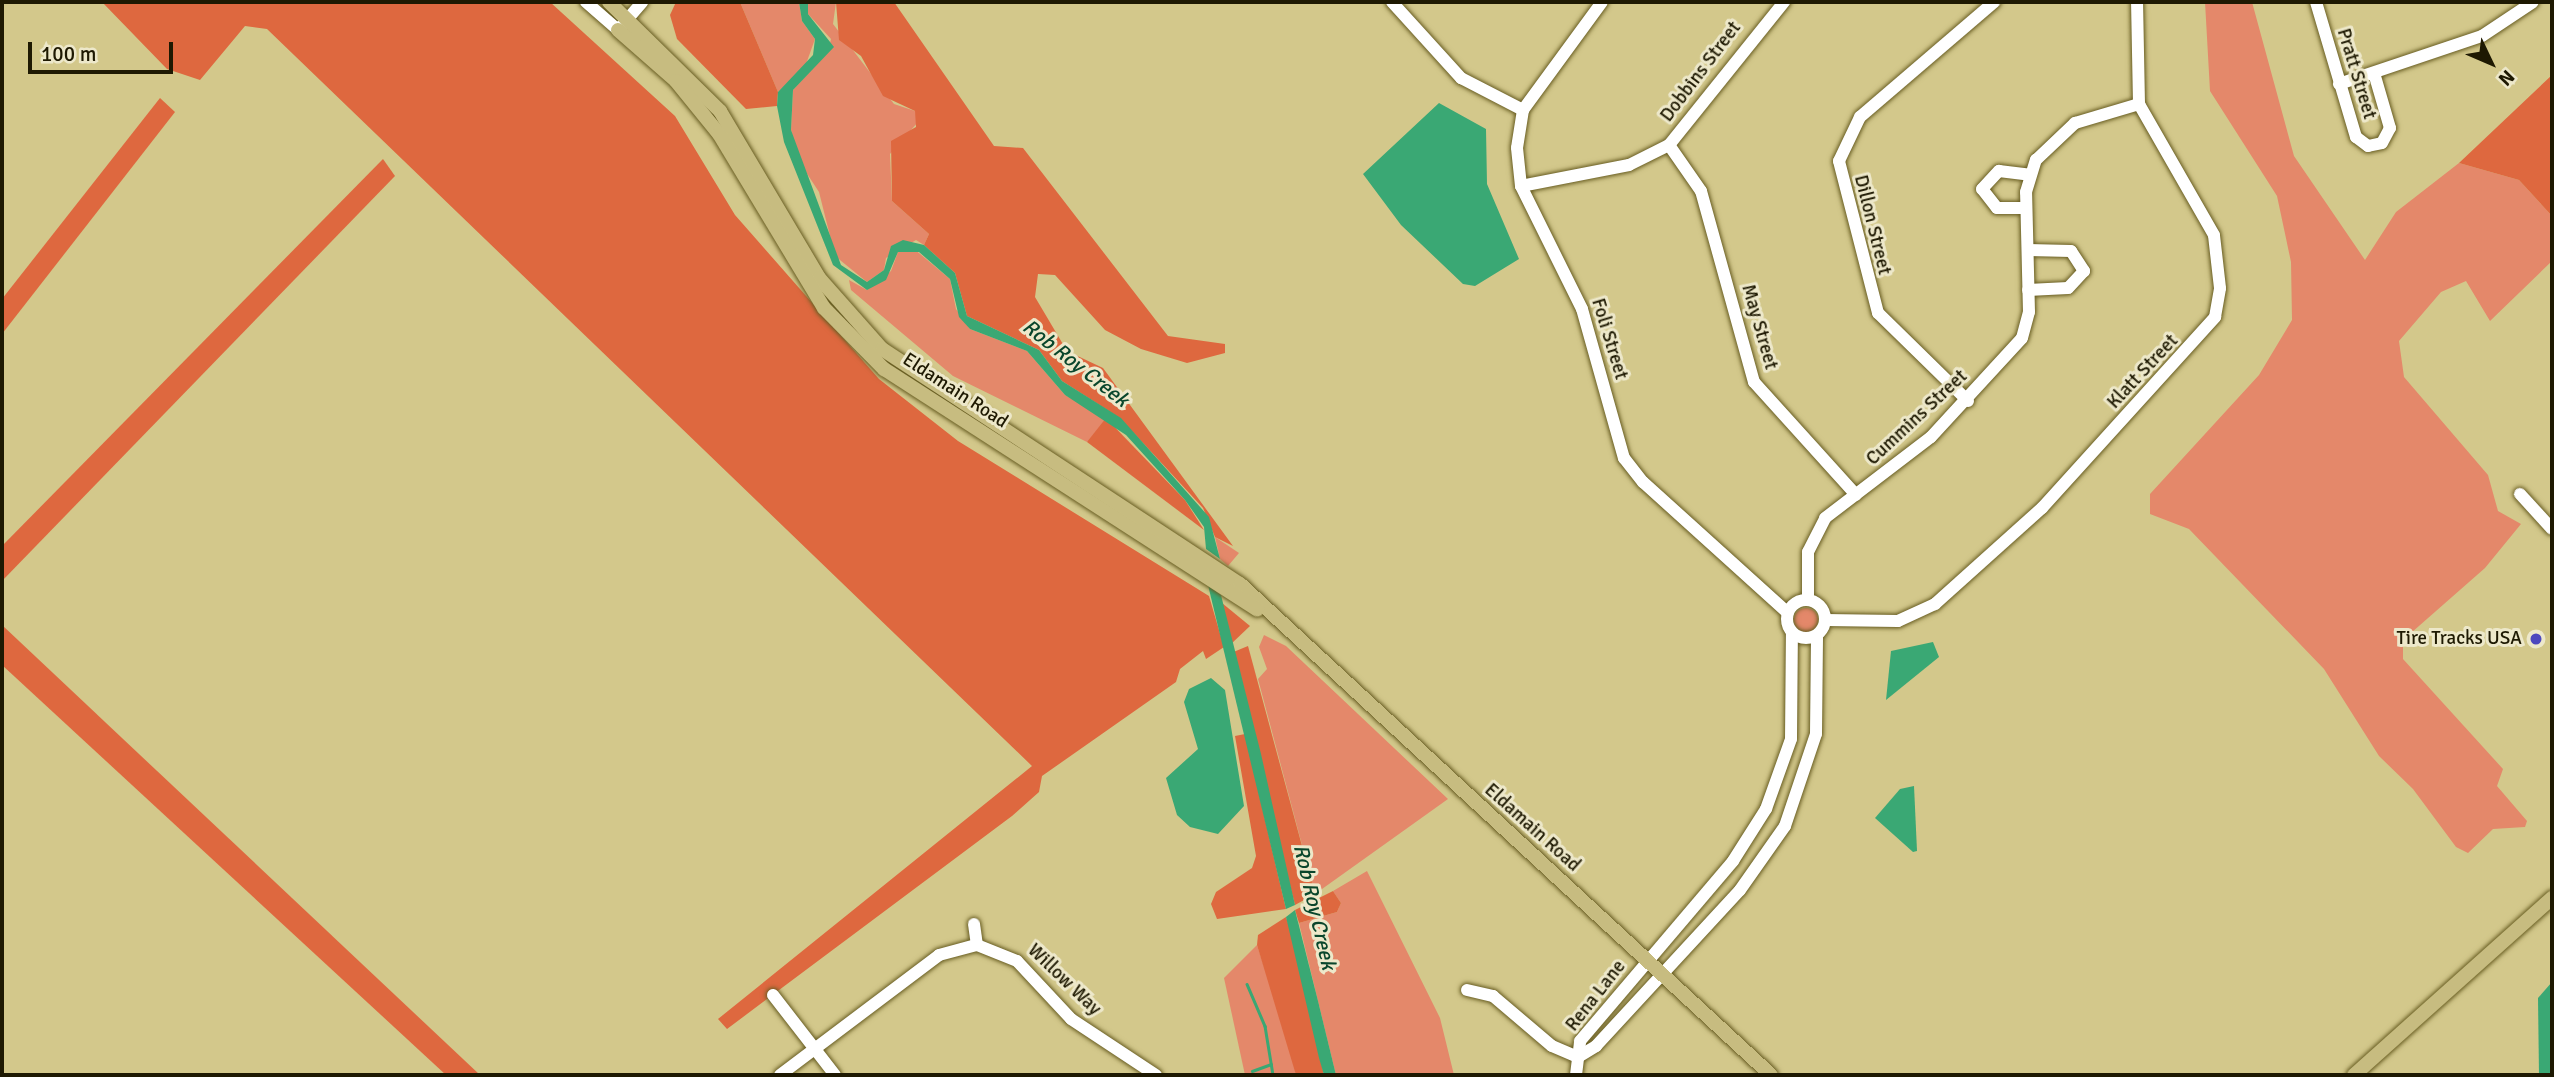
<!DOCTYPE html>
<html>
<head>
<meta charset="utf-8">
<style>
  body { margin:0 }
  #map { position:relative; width:2554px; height:1077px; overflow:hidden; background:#d3c88b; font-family:Signika,sans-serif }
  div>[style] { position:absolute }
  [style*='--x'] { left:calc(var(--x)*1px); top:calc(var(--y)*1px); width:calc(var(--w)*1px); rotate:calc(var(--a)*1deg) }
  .green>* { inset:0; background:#e4886a }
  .round { border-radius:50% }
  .forest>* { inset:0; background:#de683f }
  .water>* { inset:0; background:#3aa874 }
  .stream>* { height:2.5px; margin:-1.25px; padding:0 1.25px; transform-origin:1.25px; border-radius:1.25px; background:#3aa874 }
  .roads { filter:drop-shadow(0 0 2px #685d22) drop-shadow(0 0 2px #685d22) }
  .minor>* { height:12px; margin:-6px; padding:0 6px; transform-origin:6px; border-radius:6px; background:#fff }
  .minor>.ring { margin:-6px; padding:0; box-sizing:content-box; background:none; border:12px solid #fff; border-radius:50% }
  .major>* { height:14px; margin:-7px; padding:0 7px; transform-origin:7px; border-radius:7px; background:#c7bc80 }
  .dots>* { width:19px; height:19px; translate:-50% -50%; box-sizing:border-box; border:4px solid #ede8ca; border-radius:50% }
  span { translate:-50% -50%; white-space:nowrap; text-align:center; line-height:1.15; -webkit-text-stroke:6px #ede8ca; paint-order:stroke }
  .street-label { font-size:19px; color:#1e1902 }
  .poi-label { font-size:19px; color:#1e1902 }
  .right { translate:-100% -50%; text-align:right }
  .water-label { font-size:21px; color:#09462c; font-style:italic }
  .frame { position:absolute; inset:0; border:4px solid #1e1902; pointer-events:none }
  .north { position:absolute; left:2456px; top:28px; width:70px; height:70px; -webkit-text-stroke:5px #ede8ca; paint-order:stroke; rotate:134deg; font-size:19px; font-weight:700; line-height:28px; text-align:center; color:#1e1902 }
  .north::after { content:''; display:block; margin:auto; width:24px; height:32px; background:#1e1902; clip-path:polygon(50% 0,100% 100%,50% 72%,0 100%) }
  .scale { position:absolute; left:28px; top:42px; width:145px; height:32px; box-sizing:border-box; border:4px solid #1e1902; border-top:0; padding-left:9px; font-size:21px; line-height:24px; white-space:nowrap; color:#1e1902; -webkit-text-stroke:5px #ede8ca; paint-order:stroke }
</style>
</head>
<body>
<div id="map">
  <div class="green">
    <i style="clip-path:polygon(740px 2px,799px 2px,802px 21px,815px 39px,805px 67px,778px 92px)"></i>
    <i style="clip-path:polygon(808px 2px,836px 2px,833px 24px,894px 104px,915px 111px,918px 122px,890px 154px,892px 201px,929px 234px,924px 245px,916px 240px,886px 258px,884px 270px,867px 282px,835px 256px,819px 192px,798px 160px,791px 130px,793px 90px,828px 52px,831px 39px,808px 14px)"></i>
    <i style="clip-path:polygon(2205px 2px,2252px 2px,2294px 156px,2365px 260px,2396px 212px,2459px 163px,2519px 180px,2552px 216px,2552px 261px,2490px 321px,2466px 281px,2441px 292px,2399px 341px,2404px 377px,2488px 475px,2498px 511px,2521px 524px,2485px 568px,2403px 640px,2403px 659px,2503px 769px,2497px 786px,2527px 821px,2525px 827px,2493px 829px,2468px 853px,2456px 847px,2413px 789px,2379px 756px,2324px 669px,2189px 529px,2150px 514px,2150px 494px,2259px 375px,2292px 320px,2291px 262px,2277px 196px,2210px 91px)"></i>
    <i style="clip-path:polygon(913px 248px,950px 279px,956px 309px,970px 329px,1027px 351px,1065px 395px,1106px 418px,1096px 435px,1087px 442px,953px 376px,851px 290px,849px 280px,867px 290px,891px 271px,898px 252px)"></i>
    <i style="clip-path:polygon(1215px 537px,1239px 553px,1228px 566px,1220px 559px)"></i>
    <i class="round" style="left:1794px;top:608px;width:24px;height:24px"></i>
    <i style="clip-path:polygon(1264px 635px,1286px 646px,1448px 799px,1315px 894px,1258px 679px,1267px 669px,1259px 647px)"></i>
    <i style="clip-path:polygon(1367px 871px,1440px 1018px,1454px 1075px,1336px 1075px,1299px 923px,1337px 912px,1341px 903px,1333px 891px)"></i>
    <i style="clip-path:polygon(1257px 945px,1291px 1049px,1296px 1075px,1245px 1075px,1224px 978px)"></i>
  </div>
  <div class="forest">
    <i style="clip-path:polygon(102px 2px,550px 2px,675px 116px,735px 215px,879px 379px,958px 441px,1209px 596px,1224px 647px,1206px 659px,1203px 651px,1180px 669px,1176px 682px,1042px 776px,1039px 792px,1012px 816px,727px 1029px,718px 1019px,1032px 766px,267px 29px,245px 26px,200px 80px,167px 69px)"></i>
    <i style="clip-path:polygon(676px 2px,740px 2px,778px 92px,777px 106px,746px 109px,677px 39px,670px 15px)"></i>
    <i style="clip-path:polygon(836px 2px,894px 2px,994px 146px,1023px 148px,1168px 336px,1225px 344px,1225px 353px,1187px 363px,1141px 349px,1105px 330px,1055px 275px,1038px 274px,1035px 297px,1067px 351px,1103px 368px,1233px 546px,1215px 537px,1203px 508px,1120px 418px,1062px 381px,1039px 350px,967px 316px,955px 273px,924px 245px,929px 234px,892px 201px,891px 141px,916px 127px,915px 111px,883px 96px,861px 56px,839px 40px)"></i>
    <i style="clip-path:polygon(2552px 75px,2552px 216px,2519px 180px,2459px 163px)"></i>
    <i style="clip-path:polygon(160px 98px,175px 112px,2px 334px,2px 299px)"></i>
    <i style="clip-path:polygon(383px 159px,395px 176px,2px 581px,2px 546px)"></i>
    <i style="clip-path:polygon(1106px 418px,1185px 500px,1204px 530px,1087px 442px)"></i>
    <i style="clip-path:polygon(1222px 603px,1250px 626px,1230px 645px,1223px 619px)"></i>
    <i style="clip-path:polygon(2px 625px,480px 1075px,446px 1075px,2px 665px)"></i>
    <i style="clip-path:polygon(1248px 646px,1315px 894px,1295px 905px,1231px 653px)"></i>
    <i style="clip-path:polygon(1245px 734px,1286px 909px,1217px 919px,1211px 904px,1216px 892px,1252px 868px,1256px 856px,1235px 736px)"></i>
    <i style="clip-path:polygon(1333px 891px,1341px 903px,1337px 912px,1299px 923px,1295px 910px)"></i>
    <i style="clip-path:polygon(1286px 917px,1297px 951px,1324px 1075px,1296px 1075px,1257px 945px,1258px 935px)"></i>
  </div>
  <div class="water">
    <i style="clip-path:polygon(799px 2px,808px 2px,808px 14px,834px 47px,793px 90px,791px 130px,841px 265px,867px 282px,884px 270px,891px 246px,903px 240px,924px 245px,955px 273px,967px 316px,1039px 350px,1062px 381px,1121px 418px,1209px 517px,1220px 559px,1206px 549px,1204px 527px,1185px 500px,1126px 435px,1065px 395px,1027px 351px,970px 329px,959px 317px,950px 279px,919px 252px,898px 252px,886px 280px,867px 290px,833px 265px,784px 142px,777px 106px,778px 92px,813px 55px,815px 39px,802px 21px)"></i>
    <i style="clip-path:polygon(1439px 103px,1486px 129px,1487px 184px,1519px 259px,1475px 286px,1463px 284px,1401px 225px,1363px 174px)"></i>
    <i style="clip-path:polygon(1208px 585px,1221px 595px,1261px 754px,1295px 905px,1286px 909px)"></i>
    <i style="clip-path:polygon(1933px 642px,1939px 657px,1886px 700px,1891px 651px)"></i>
    <i style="clip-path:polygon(1211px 678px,1225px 690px,1244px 806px,1218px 834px,1190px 827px,1177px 815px,1166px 778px,1198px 749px,1184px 702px,1189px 689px)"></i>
    <i style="clip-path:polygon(1914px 786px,1917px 851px,1913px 852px,1875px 818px,1900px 789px)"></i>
    <i style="clip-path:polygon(1295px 910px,1318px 1001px,1336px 1075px,1324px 1075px,1319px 1058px,1286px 917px)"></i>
    <i style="clip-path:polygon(2552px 982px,2552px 1075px,2539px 1075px,2538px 998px)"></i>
  </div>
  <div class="stream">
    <i style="--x:1247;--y:984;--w:46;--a:66.8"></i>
    <i style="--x:1265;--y:1026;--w:50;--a:80.7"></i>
    <i style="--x:1252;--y:1071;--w:20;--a:-20"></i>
  </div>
  <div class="roads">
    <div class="minor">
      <i style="--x:586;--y:2;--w:43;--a:41.2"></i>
      <i style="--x:618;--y:30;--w:37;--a:-49"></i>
      <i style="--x:1392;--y:2;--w:103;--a:47.8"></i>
      <i style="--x:1461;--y:78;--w:70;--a:27.3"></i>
      <i style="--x:1602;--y:2;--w:134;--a:126.2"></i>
      <i style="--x:1523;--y:110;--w:38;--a:99"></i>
      <i style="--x:1517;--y:148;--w:38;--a:84"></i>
      <i style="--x:1521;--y:186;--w:137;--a:63.6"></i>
      <i style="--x:1582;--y:309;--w:155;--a:74.3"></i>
      <i style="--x:1624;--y:458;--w:31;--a:52"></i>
      <i style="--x:1643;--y:482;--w:195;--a:42.1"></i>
      <i style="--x:2316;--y:2;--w:141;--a:73.5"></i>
      <i style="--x:2356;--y:137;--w:15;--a:37"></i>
      <i style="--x:2368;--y:146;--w:14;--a:-12"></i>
      <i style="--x:2382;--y:143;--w:17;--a:-62"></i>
      <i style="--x:2390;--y:128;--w:57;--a:-106.2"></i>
      <i style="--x:2339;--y:84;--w:151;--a:-18.6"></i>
      <i style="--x:2482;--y:36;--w:61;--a:-33.7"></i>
      <i style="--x:1669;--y:145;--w:56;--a:55.2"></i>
      <i style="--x:1701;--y:191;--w:198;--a:74.5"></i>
      <i style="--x:1754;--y:382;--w:152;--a:47.9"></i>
      <i style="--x:1521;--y:186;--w:110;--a:-11"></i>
      <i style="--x:1629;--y:165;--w:45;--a:-26.6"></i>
      <i style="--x:1669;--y:145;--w:184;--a:-51.2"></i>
      <i style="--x:2026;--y:208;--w:29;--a:180"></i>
      <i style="--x:1997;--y:208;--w:24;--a:-128"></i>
      <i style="--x:1982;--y:189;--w:25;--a:-47"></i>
      <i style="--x:1999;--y:171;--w:31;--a:7"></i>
      <i style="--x:2028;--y:250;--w:43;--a:1.3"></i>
      <i style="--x:2071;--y:251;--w:24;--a:57"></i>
      <i style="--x:2084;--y:271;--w:23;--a:133"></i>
      <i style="--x:2068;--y:288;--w:40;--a:177.1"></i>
      <i style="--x:1968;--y:401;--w:126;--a:-135.6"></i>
      <i style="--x:1878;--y:313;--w:157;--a:-104.4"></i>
      <i style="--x:1839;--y:161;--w:49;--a:-64.5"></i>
      <i style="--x:1860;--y:117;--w:177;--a:-40.6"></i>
      <i style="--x:2520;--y:494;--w:47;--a:47.6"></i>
      <i style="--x:1808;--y:600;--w:48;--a:-90"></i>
      <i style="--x:1808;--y:552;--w:38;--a:-63"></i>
      <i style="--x:1825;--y:518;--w:133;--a:-37.4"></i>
      <i style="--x:1931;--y:437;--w:134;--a:-47.4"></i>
      <i style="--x:2022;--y:338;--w:27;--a:-75"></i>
      <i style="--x:2029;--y:312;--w:120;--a:-91.4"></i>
      <i style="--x:2026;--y:192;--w:34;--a:-73"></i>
      <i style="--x:2036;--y:160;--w:54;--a:-43.5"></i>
      <i style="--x:2075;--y:123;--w:67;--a:-16.5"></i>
      <i class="ring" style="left:1787px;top:600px;width:26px;height:26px"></i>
      <i style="--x:1825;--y:620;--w:73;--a:0.8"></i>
      <i style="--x:1898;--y:621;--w:41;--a:-24.7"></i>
      <i style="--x:1935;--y:604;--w:144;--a:-41.9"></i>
      <i style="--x:2042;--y:508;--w:258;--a:-47.8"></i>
      <i style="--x:2215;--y:317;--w:29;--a:-80"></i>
      <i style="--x:2220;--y:288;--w:53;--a:-96.5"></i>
      <i style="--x:2214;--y:235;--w:151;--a:-119.8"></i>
      <i style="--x:2139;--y:104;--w:102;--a:-91.1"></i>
      <i style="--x:974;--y:924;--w:21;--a:82"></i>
      <i style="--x:1467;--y:990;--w:27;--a:13"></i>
      <i style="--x:1493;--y:996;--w:77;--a:40.3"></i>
      <i style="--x:1552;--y:1046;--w:28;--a:23"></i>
      <i style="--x:773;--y:995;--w:101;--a:52.2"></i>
      <i style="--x:1578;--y:1057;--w:21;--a:-31"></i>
      <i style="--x:1596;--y:1046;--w:212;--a:-47.3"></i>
      <i style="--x:1740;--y:890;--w:78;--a:-54.9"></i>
      <i style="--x:1785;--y:826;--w:97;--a:-71.4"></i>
      <i style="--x:1816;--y:734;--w:99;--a:-89.4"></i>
      <i style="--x:780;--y:1075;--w:199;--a:-37"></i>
      <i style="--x:939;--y:955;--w:39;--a:-15"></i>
      <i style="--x:977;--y:945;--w:43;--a:21.8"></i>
      <i style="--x:1017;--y:961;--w:79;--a:47"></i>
      <i style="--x:1071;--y:1019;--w:102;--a:33.4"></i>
      <i style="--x:1576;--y:1075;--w:34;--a:-83"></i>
      <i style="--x:1580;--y:1041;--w:236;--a:-49.6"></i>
      <i style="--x:1733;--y:861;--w:62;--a:-57.6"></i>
      <i style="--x:1766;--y:809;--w:74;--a:-70.3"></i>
      <i style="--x:1791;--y:739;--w:106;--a:-89.5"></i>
    </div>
    <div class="major">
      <i style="--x:609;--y:2;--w:156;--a:44.5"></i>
      <i style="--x:720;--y:111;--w:194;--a:59.3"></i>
      <i style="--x:819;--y:278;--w:95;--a:48.4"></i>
      <i style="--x:882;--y:349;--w:428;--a:33.3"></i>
      <i style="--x:1240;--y:584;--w:723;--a:42.76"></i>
      <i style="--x:618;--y:30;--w:77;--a:41.3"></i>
      <i style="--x:676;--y:81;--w:68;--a:50.9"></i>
      <i style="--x:719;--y:134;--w:203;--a:58.9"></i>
      <i style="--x:824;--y:308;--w:86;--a:45.5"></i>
      <i style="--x:884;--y:369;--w:444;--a:32.8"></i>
      <i style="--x:2354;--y:1075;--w:266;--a:-41.8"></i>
    </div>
  </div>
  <div class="dots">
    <i style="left:2536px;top:639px;background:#4d48be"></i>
  </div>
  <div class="street-label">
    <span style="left:1701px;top:72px;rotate:-53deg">Dobbins Street</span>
    <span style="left:2356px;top:74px;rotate:73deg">Pratt Street</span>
    <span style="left:1872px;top:225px;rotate:76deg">Dillon Street</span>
    <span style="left:1759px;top:327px;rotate:74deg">May Street</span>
    <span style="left:1609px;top:339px;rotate:73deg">Foli Street</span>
    <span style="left:2143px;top:372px;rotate:-47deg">Klatt Street</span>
    <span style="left:955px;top:391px;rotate:33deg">Eldamain Road</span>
    <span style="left:1917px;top:418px;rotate:-43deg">Cummins Street</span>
    <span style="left:1532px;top:828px;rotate:42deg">Eldamain Road</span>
    <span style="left:1064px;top:980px;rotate:44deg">Willow Way</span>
    <span style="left:1596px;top:996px;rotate:-52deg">Rena Lane</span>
  </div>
  <div class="poi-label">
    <span class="right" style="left:2522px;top:639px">Tire Tracks USA</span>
  </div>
  <div class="water-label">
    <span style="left:1076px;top:363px;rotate:38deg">Rob Roy Creek</span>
    <span style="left:1315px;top:907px;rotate:77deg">Rob Roy Creek</span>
  </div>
  <div class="frame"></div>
  <div class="north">N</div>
  <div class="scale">100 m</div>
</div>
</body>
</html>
